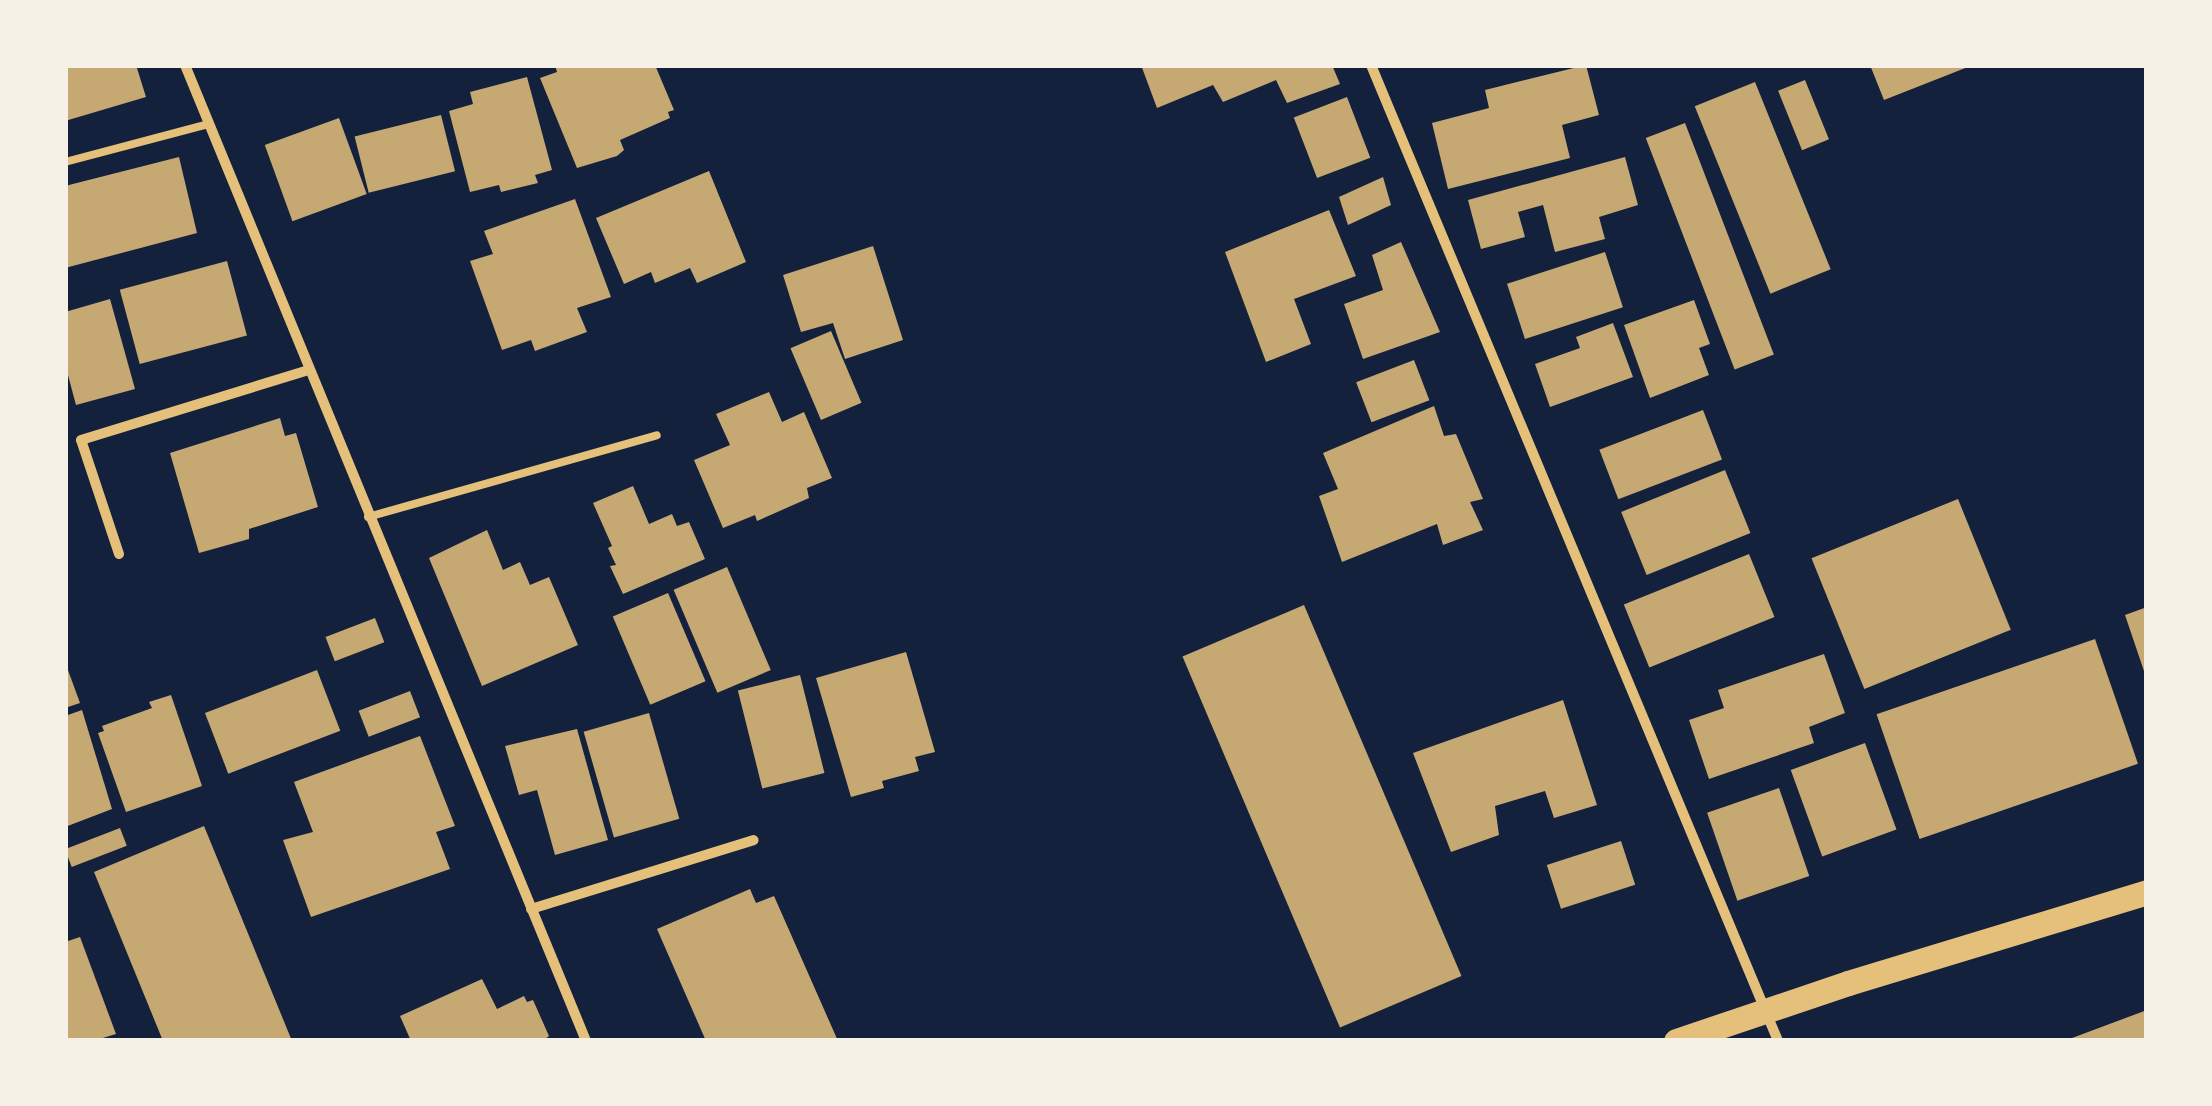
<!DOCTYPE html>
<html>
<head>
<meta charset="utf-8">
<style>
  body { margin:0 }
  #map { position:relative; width:2212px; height:1106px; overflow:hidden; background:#14213d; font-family:"Archivo Narrow",sans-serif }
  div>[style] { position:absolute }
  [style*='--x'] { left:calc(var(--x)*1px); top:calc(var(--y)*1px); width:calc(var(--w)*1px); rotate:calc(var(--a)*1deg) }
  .building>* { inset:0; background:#c6a872; transform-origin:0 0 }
  .service>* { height:8px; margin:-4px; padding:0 4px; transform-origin:4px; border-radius:4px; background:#e5c07b }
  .minor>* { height:10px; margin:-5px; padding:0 5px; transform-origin:5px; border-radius:5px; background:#e5c07b }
  .primary>* { height:25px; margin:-12.5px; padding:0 12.5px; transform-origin:12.5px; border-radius:12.5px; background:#e5c07b }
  span { translate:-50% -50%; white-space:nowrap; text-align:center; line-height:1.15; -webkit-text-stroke:9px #f6f1e7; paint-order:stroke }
  .frame { position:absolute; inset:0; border:68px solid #f6f1e7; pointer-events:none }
</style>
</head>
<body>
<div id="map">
  <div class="building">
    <i style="clip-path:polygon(65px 65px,136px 65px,146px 97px,65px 121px)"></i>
    <i style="clip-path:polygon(555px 65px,655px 65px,674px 110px,668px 112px,670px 118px,620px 140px,624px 150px,617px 156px,577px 168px,540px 78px,557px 72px)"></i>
    <i style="clip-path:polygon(1141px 65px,1332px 65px,1340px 84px,1287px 103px,1276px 80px,1223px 102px,1213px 85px,1157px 108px)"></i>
    <i style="clip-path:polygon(1586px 65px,1599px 115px,1562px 125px,1570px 158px,1448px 189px,1432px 123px,1489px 108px,1485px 90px)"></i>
    <i style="clip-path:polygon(1870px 65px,1973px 65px,1884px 100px)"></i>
    <i style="clip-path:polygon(527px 77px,552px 170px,535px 175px,538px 183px,501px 192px,499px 185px,470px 192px,449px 111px,473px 104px,470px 92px)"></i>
    <i style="left:1805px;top:80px;width:64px;height:29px;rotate:68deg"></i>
    <i style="left:1755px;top:82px;width:202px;height:65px;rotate:68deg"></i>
    <i style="left:1347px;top:97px;width:65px;height:57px;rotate:69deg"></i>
    <i style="left:441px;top:115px;width:58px;height:89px;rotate:76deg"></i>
    <i style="left:339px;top:118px;width:81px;height:79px;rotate:70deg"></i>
    <i style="left:1685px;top:123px;width:248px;height:42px;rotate:69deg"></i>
    <i style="clip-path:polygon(179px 157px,197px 233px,65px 268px,65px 186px)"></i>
    <i style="clip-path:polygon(1625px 157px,1638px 205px,1599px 217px,1605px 239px,1555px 252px,1543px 205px,1518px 212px,1525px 237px,1481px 249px,1468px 200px)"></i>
    <i style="clip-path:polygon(709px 171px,746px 262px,697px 283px,690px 268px,655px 283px,651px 272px,624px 284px,596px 218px)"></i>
    <i style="clip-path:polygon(1383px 177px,1391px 205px,1348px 225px,1339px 197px)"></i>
    <i style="clip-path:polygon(575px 199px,611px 297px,577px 308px,587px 332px,535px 351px,531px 340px,502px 350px,470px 261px,493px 254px,484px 231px)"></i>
    <i style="clip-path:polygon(1329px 210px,1356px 276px,1294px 299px,1311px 344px,1266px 362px,1225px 252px)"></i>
    <i style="clip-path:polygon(1401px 242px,1440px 332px,1363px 359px,1344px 304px,1383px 290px,1372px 255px)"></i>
    <i style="clip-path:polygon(873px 246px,903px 340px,845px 359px,833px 323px,801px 332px,783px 275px)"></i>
    <i style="left:1605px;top:252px;width:58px;height:103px;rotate:72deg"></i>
    <i style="left:227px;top:261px;width:77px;height:111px;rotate:75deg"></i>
    <i style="clip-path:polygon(110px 299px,135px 389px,76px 405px,65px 364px,65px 312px)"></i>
    <i style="clip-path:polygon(1694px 300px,1710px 344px,1699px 348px,1709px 375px,1650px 398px,1624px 325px)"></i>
    <i style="clip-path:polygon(1613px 323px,1633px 377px,1550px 407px,1535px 364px,1580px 348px,1576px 337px)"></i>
    <i style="left:831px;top:331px;width:78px;height:44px;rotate:67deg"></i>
    <i style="left:1414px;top:360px;width:43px;height:62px;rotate:69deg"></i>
    <i style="clip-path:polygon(769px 392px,782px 422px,804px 412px,832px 478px,807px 488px,809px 498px,757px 521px,755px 515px,723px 528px,694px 460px,730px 445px,716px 414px)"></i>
    <i style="clip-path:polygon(1434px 406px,1444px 436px,1456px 434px,1483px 499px,1470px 502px,1483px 530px,1443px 545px,1437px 524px,1342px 562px,1319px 496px,1338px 489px,1323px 453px)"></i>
    <i style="left:1703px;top:410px;width:53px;height:111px;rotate:69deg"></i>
    <i style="clip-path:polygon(280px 418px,285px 436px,296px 433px,318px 507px,249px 529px,249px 539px,199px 553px,170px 453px)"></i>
    <i style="left:1725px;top:470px;width:68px;height:112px;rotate:68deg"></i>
    <i style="clip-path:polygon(633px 486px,649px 524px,672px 514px,677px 526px,689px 522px,705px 559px,623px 594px,610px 566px,616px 565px,608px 548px,612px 546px,593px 503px)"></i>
    <i style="left:1958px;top:499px;width:141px;height:158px;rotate:68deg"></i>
    <i style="clip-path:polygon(487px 530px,503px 570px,520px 562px,530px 585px,549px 577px,578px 645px,482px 686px,429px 558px)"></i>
    <i style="left:1749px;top:554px;width:68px;height:135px;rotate:68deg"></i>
    <i style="left:727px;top:567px;width:112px;height:58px;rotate:67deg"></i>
    <i style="left:668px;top:593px;width:96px;height:60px;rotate:67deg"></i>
    <i style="left:1304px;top:605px;width:403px;height:132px;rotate:67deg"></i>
    <i style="clip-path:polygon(2147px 607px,2147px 677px,2146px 677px,2125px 615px)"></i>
    <i style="left:375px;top:618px;width:26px;height:53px;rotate:69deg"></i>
    <i style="left:2095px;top:639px;width:132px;height:231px;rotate:71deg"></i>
    <i style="clip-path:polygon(906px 652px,935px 752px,915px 757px,919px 771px,882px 781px,884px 788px,851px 797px,816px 678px)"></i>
    <i style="clip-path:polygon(1824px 654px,1845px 713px,1809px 727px,1814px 743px,1709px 779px,1689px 720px,1724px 708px,1718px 690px)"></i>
    <i style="clip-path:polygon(65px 662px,80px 703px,65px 708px)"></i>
    <i style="left:317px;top:670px;width:65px;height:120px;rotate:69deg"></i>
    <i style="left:800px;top:675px;width:101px;height:64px;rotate:76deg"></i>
    <i style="left:410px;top:691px;width:28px;height:55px;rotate:69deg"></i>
    <i style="clip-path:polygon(171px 695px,202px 786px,126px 812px,98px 733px,104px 731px,102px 726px,152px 708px,149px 702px)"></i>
    <i style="clip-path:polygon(1563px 700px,1597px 805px,1554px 818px,1545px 791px,1495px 806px,1499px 835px,1451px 852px,1413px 753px)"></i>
    <i style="clip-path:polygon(82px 710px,112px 809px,65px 827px,65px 716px)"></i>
    <i style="left:649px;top:713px;width:110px;height:68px;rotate:74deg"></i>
    <i style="clip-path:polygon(577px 729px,608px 840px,555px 855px,537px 790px,519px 795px,505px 746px)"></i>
    <i style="clip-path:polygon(420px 736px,455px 826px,436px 832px,450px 869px,311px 917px,283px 840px,313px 832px,294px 782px)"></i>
    <i style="left:1865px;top:743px;width:92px;height:79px;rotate:70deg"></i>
    <i style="left:1779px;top:788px;width:93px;height:76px;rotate:71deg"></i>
    <i style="clip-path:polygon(204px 826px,292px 1041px,163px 1041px,94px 872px)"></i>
    <i style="left:120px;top:828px;width:19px;height:59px;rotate:69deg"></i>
    <i style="left:1621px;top:841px;width:46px;height:78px;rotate:72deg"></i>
    <i style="clip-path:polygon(750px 889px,756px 903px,774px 896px,838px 1041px,706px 1041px,657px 929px)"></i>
    <i style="clip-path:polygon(80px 937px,116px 1034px,93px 1041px,65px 1041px,65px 942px)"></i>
    <i style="clip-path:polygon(482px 979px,497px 1009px,524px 996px,527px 1002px,533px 1000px,549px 1036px,543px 1041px,411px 1041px,400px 1016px)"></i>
    <i style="clip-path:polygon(2147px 1010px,2147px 1041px,2064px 1041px)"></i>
  </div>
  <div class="service">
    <i style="--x:65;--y:162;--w:149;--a:-14.8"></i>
    <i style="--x:368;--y:517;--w:300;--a:-15.8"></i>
  </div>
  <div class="minor">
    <i style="--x:185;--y:65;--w:1055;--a:67.66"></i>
    <i style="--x:1371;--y:65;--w:1057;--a:67.36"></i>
    <i style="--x:119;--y:554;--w:120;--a:-108.4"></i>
    <i style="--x:81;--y:440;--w:239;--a:-17.1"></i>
    <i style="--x:531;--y:909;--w:233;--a:-17.2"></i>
  </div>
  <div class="primary">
    <i style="--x:1676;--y:1041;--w:182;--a:-18.6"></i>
    <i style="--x:1848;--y:983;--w:313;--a:-16.9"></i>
  </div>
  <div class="frame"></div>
</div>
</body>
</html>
